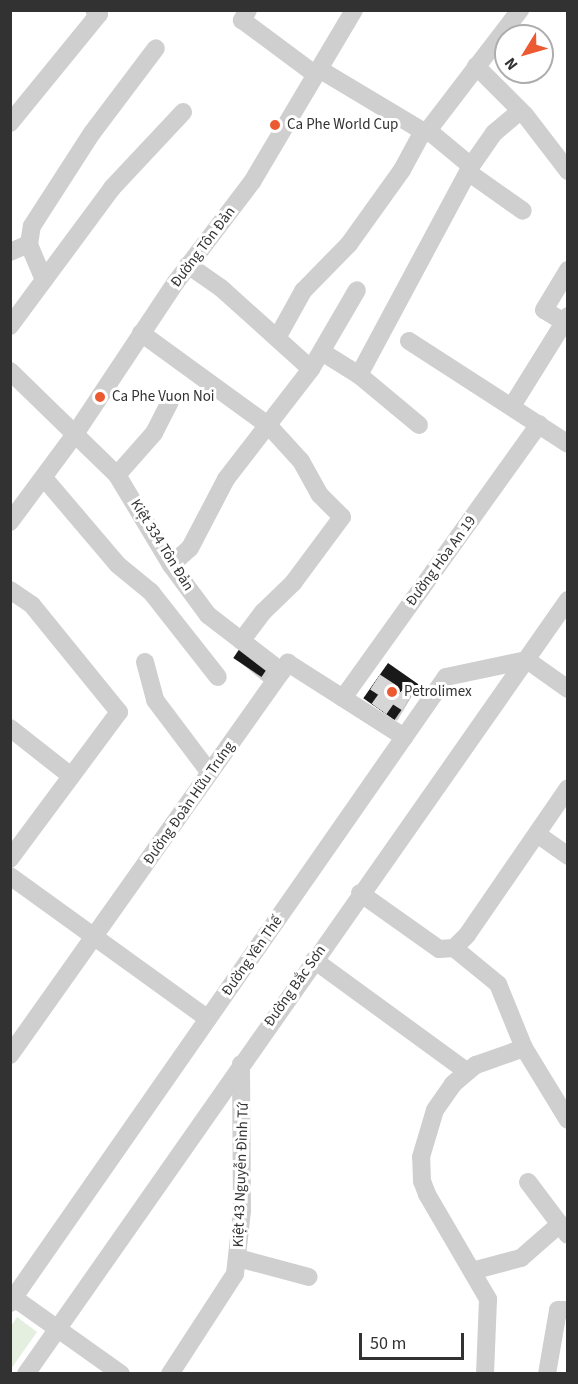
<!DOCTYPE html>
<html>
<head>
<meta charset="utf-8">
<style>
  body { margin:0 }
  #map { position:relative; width:578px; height:1384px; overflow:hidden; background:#fff; font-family:"Source Sans 3",sans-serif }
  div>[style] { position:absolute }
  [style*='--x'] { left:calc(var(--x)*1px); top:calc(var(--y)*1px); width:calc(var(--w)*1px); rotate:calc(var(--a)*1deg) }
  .green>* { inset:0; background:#e4efe0 }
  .shadow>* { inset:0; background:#0003 }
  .building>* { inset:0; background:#191919; transform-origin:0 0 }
  .minor-tunnel>* { height:18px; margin-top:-9px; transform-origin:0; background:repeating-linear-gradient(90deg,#d6d6d6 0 18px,transparent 0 27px) }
  .minor>* { height:18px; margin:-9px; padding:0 9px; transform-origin:9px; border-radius:9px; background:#cfcfcf }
  .dots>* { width:16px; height:16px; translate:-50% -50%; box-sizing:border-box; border:3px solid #fff; border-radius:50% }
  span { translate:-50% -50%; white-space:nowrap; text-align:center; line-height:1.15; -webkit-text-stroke:6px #fff; paint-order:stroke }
  .poi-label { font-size:15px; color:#323232 }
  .left { translate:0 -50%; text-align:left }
  .street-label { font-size:15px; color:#323232 }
  .frame { position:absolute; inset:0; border:12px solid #323232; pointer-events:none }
  .north { position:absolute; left:494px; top:24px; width:60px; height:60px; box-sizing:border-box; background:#fff; border:2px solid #adadad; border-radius:50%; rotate:233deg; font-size:16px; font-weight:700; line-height:24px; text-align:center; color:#323232 }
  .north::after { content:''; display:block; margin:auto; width:21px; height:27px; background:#ec5a31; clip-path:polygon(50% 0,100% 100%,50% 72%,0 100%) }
  .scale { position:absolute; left:359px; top:1333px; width:105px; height:27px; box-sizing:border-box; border:3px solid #323232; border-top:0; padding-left:8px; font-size:18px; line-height:21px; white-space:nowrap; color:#323232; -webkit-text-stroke:4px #fff; paint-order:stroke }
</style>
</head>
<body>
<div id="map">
  <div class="green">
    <i style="clip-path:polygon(17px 1317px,37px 1332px,11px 1369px,11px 1326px)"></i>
  </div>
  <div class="shadow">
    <i style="clip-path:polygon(235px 658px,267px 668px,270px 674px,264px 682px)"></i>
    <i style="clip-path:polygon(418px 686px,397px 721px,367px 701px)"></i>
  </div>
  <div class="building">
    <i style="left:240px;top:648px;width:34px;height:12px;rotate:34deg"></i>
    <i style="left:388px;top:663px;width:38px;height:43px;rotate:35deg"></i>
  </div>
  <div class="minor-tunnel">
    <i style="--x:375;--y:682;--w:38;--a:33"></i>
    <i style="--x:379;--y:709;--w:21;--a:-55"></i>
  </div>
  <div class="minor">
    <i style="--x:248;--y:10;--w:12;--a:121"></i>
    <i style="--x:242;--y:20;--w:92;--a:36.6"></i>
    <i style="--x:476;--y:66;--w:69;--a:45"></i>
    <i style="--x:525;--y:115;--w:71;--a:52.5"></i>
    <i style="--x:319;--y:69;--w:125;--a:30.9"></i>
    <i style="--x:426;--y:133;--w:155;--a:-52.6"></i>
    <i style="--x:10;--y:123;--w:141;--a:-50.8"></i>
    <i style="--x:99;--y:14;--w:6;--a:-141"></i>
    <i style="--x:430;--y:132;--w:53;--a:39.7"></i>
    <i style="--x:468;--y:172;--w:67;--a:35.3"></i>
    <i style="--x:10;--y:252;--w:21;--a:-23"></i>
    <i style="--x:188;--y:265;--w:40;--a:34.9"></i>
    <i style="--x:221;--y:288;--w:121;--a:42"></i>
    <i style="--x:44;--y:280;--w:39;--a:-113"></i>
    <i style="--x:29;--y:244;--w:18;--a:-81"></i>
    <i style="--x:32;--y:226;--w:111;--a:-57.2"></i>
    <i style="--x:92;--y:133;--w:106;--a:-53"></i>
    <i style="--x:564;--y:322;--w:23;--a:-149"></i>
    <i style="--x:544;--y:310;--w:47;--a:-59"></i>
    <i style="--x:10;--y:326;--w:172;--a:-53.5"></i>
    <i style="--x:112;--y:188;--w:104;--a:-46.9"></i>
    <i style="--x:141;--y:333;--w:158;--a:36"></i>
    <i style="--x:269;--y:426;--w:47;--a:47.6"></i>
    <i style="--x:301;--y:461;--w:39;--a:61"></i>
    <i style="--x:320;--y:495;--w:31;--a:45"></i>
    <i style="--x:342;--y:517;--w:82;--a:126.6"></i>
    <i style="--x:293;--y:583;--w:42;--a:136"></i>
    <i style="--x:263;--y:612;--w:36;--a:127"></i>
    <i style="--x:277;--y:338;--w:54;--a:-61"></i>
    <i style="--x:303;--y:291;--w:66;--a:-45.6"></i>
    <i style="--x:349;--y:244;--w:91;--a:-54.4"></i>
    <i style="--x:402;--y:170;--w:42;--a:-61.6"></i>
    <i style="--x:409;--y:341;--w:189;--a:32.9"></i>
    <i style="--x:322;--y:352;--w:44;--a:31.9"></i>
    <i style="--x:359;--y:375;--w:78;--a:39.8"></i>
    <i style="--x:10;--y:371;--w:149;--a:44.2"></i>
    <i style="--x:117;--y:475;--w:105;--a:59"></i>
    <i style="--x:171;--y:565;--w:62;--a:53.5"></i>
    <i style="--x:208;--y:615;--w:93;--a:37.6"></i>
    <i style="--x:359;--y:375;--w:237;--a:-61.8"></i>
    <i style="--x:471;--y:166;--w:40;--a:-55.1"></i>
    <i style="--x:494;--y:133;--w:34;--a:-40"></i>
    <i style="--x:512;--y:406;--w:106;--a:-58.1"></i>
    <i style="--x:117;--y:475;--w:56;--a:-48.6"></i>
    <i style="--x:154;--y:433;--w:35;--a:-63"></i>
    <i style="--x:44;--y:478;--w:114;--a:49.6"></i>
    <i style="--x:118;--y:565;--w:43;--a:39.3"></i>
    <i style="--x:151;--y:592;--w:108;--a:51.8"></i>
    <i style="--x:10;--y:522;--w:106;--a:-53.5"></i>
    <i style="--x:73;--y:437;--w:186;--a:-56.4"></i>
    <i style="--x:176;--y:282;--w:126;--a:-52.8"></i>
    <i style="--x:252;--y:182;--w:200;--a:-59.3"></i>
    <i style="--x:171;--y:565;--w:25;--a:-42"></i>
    <i style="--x:190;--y:548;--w:78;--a:-62.4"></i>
    <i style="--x:226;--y:479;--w:139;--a:-52.3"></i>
    <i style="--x:311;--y:369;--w:91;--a:-59.8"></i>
    <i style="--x:10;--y:590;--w:27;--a:34"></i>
    <i style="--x:32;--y:605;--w:138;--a:50.9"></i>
    <i style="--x:119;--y:712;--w:183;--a:126.6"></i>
    <i style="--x:527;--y:660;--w:50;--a:35.3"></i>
    <i style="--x:145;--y:662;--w:39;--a:75"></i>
    <i style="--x:155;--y:700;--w:91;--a:53"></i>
    <i style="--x:343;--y:698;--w:337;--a:-54.4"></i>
    <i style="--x:10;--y:728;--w:78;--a:38.2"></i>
    <i style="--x:537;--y:834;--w:38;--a:35"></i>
    <i style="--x:10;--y:876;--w:244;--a:35.8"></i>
    <i style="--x:360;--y:893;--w:97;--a:35.3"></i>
    <i style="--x:439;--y:949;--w:15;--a:-4"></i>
    <i style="--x:454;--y:948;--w:18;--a:-45"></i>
    <i style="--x:467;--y:935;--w:178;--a:-55.5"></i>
    <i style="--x:454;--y:948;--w:57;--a:39.3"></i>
    <i style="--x:498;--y:984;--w:69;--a:67.9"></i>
    <i style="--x:524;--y:1048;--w:84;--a:58.6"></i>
    <i style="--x:314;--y:960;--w:188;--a:36.1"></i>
    <i style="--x:10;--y:1055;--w:481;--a:-54.7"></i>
    <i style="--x:288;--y:663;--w:138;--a:32.5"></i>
    <i style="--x:528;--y:1182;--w:66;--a:53"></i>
    <i style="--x:238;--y:1258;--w:73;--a:15"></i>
    <i style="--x:472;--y:1271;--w:51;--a:-14.9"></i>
    <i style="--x:521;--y:1258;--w:52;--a:-41.1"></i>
    <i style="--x:10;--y:1295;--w:136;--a:35.4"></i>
    <i style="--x:10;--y:1303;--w:763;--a:-55.14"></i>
    <i style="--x:446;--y:677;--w:83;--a:-11.9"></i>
    <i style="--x:26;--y:1374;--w:945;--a:-55"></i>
    <i style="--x:170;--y:1374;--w:119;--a:-57"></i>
    <i style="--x:235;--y:1274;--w:63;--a:-83.7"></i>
    <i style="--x:242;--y:1211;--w:147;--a:-90.4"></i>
    <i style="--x:485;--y:1374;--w:75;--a:-87.7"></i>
    <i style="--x:488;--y:1299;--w:121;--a:-120.2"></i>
    <i style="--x:427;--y:1194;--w:14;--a:-111"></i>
    <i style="--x:422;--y:1181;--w:24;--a:-92"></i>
    <i style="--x:421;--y:1157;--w:49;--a:-73.4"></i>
    <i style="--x:435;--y:1110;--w:32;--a:-55"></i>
    <i style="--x:453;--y:1084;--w:30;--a:-40"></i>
    <i style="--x:476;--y:1065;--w:51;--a:-19.5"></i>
    <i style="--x:547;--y:1374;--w:65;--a:-80.2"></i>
    <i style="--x:558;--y:1310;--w:10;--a:0"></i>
  </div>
  <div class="dots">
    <i style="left:275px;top:125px;background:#ec5a31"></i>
    <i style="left:100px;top:397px;background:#ec5a31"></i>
    <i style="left:392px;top:692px;background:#ec5a31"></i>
  </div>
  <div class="poi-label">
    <span class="left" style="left:287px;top:125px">Ca Phe World Cup</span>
    <span class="left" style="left:112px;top:397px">Ca Phe Vuon Noi</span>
    <span class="left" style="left:404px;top:692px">Petrolimex</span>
  </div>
  <div class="street-label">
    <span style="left:203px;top:247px;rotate:-53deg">Đường Tôn Đản</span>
    <span style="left:162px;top:545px;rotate:58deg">Kiệt 334 Tôn Đản</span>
    <span style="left:441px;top:561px;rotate:-54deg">Đường Hòa An 19</span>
    <span style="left:189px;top:803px;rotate:-55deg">Đường Đoàn Hữu Trưng</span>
    <span style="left:252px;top:956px;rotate:-55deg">Đường Yên Thế</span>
    <span style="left:295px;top:986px;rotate:-55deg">Đường Bắc Sơn</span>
    <span style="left:241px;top:1175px;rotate:-88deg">Kiệt 43 Nguyễn Đình Tứ</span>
  </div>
  <div class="frame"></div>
  <div class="north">N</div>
  <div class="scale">50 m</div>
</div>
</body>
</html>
